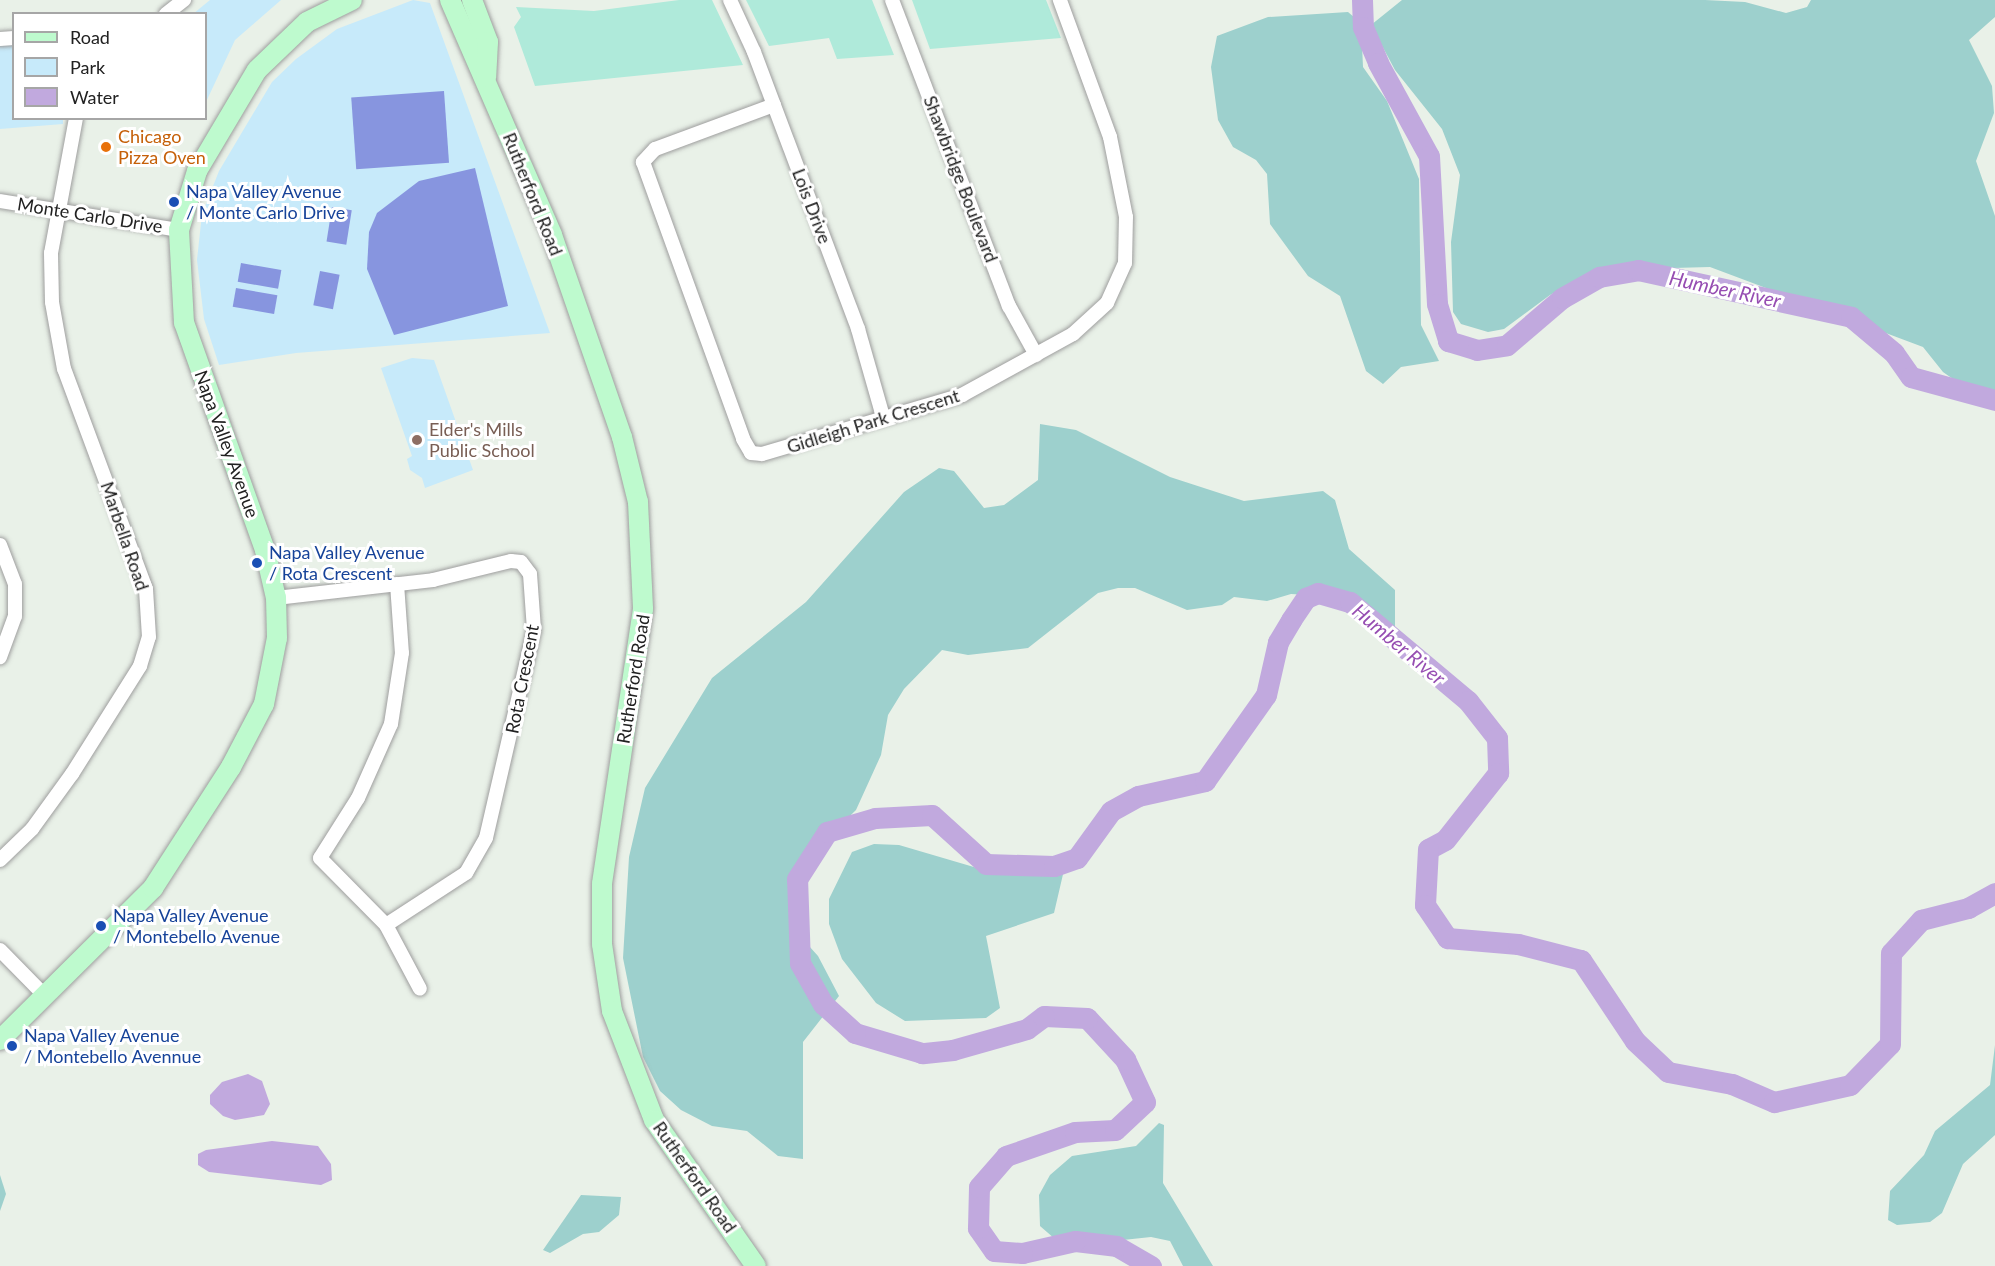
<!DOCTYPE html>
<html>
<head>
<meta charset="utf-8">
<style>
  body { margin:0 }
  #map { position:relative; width:1995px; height:1266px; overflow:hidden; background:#e9f1e8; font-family:Lato,sans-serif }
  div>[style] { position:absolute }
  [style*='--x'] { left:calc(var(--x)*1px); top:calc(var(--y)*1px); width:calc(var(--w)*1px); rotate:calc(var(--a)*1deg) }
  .grass>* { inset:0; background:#afeada }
  .forest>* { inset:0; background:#9dd0cd }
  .park>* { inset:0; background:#c7eafa }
  .pitch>* { inset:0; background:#8795df; transform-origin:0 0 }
  .water>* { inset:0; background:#c1a9de }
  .river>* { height:21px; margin:-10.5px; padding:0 10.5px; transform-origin:10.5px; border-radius:10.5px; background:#c1a9de }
  .roads { filter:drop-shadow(0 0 2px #9e9e9e) drop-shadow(0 0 2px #9e9e9e) }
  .street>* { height:14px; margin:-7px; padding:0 7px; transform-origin:7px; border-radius:7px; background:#fff }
  .secondary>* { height:20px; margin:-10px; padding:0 10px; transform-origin:10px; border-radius:10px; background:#beface }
  .dots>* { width:16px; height:16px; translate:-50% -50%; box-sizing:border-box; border:3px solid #fff; border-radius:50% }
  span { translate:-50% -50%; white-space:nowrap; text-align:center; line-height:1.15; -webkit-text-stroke:6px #fff; paint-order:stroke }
  .food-label { font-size:18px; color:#c56008 }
  .left { translate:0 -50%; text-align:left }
  .street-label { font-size:18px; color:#212121 }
  .transit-label { font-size:18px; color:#164399 }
  .education-label { font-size:18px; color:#785e54 }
  .water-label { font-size:20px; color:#964db2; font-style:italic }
  .legend { position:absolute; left:12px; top:12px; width:195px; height:108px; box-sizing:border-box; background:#fff; border:2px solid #a6a6a6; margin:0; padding:8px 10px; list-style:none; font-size:18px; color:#212121 }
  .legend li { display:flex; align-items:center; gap:12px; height:30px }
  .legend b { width:30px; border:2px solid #a6a6a6 }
</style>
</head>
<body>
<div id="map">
  <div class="grass">
    <i style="clip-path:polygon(679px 0,712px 0,743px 65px,535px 86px,514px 27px,521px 17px,516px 7px,594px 11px)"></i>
    <i style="clip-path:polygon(746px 0,872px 0,894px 55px,837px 59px,829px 38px,769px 46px)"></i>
    <i style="clip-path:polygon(912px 0,1046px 0,1061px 38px,930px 49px)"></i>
  </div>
  <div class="forest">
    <i style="clip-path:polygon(1402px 0,1705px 0,1745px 2px,1786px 13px,1807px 7px,1811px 0,1995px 0,1995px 17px,1969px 40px,1992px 86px,1994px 113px,1976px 161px,1995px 216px,1995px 399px,1973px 393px,1943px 372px,1923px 347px,1710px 267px,1598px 270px,1550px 295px,1504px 329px,1488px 332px,1461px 324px,1453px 312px,1451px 242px,1460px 175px,1442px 129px,1395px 70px,1371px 25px)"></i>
    <i style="clip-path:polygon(1348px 12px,1361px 23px,1363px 67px,1387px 101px,1419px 179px,1421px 325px,1439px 361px,1401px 367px,1383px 384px,1366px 371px,1340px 296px,1308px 276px,1270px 224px,1267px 174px,1256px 160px,1233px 147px,1218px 120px,1211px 67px,1217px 36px,1268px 17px)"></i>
    <i style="clip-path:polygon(1040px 424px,1076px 430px,1170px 477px,1244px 501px,1323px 491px,1335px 500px,1349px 549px,1395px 590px,1395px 629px,1328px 596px,1291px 594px,1267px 601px,1234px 597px,1222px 605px,1187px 610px,1135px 588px,1118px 588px,1098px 593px,1028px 648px,968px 655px,942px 650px,904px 689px,888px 715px,881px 755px,856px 810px,802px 863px,790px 888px,791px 926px,818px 956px,839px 996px,803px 1042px,803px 1159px,778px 1156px,747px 1131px,712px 1126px,681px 1110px,660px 1091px,643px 1057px,623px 958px,629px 857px,645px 788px,712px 678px,806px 602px,904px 492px,939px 468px,954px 471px,984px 508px,1004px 505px,1038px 480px)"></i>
    <i style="clip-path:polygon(874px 844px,899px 845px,1001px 875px,1064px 870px,1054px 913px,986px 936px,1000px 1008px,986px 1018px,905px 1021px,876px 1003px,842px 959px,829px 924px,829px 899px,852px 852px)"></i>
    <i style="clip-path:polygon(1995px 1045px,1995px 1135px,1963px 1164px,1942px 1213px,1930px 1222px,1897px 1225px,1888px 1220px,1890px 1191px,1924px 1155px,1935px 1131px,1990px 1085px)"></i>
    <i style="clip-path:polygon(1159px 1123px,1164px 1125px,1163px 1183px,1213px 1266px,1183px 1266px,1170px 1241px,1151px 1237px,1076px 1245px,1055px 1239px,1040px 1226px,1039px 1195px,1050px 1175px,1072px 1156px,1136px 1146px)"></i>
    <i style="clip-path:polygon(0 1175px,6px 1194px,0 1211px)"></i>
    <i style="clip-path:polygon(581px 1195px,621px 1197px,619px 1215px,599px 1232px,583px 1234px,550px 1253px,543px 1250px)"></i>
  </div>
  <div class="park">
    <i style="clip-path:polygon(210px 0,281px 0,235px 40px,206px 102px,206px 14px,193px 14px)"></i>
    <i style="clip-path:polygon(413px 0,430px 3px,550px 333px,296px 353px,219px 365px,204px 319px,197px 260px,202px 214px,219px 171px,272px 82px,296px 59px,337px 29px)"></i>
    <i style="clip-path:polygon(13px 44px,14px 118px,63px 119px,63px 124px,0 129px,0 45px)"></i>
    <i style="clip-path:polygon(412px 358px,434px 360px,473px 470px,425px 488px,422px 478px,410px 470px,407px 459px,412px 456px,381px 368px)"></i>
  </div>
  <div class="pitch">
    <i style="left:444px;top:91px;width:72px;height:93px;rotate:86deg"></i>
    <i style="clip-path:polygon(475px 168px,508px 306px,394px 335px,367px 269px,369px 232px,377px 213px,419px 181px)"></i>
    <i style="left:332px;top:207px;width:20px;height:35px;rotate:9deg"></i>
    <i style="left:241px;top:263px;width:41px;height:19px;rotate:10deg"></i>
    <i style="left:320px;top:271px;width:20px;height:35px;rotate:11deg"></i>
    <i style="left:236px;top:288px;width:42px;height:19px;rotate:10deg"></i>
  </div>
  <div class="water">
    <i style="clip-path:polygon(248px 1074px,262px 1081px,270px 1104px,264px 1115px,235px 1120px,223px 1116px,210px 1104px,210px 1095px,222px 1082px)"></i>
    <i style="clip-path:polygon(272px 1141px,318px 1146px,331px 1164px,332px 1180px,321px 1185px,209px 1172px,198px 1165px,198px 1154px,206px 1150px)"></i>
  </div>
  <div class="river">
    <i style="--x:1362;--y:0;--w:27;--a:88"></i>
    <i style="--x:1363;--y:27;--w:39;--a:67"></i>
    <i style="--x:1378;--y:63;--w:106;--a:61.3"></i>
    <i style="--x:1429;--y:156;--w:148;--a:86.9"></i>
    <i style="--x:1437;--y:304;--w:39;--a:73"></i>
    <i style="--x:1448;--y:341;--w:30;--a:17"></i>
    <i style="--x:1477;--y:350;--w:30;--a:-9"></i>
    <i style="--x:1507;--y:345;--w:72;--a:-40.5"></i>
    <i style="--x:1562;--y:298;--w:43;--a:-29.6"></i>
    <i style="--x:1599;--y:277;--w:40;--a:-10"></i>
    <i style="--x:1638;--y:270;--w:218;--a:12.4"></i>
    <i style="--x:1851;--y:317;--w:56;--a:39.9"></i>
    <i style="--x:1894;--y:353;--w:29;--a:55"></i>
    <i style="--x:1911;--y:377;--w:87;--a:15.3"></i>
    <i style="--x:1151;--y:1266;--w:39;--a:-150"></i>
    <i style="--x:1117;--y:1246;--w:42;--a:-173.2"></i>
    <i style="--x:1075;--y:1241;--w:54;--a:167.2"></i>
    <i style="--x:1022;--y:1253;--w:28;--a:-176"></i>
    <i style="--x:994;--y:1251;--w:28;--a:-125"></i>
    <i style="--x:978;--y:1228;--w:41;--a:-88.6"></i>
    <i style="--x:979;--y:1187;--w:41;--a:-48.9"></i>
    <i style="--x:1006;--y:1156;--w:73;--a:-19.2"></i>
    <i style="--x:1075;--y:1132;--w:40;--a:-2.9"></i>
    <i style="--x:1115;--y:1130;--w:41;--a:-43"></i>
    <i style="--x:1145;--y:1102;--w:47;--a:-114.9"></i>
    <i style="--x:1125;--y:1059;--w:56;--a:-132.8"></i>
    <i style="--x:1087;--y:1018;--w:43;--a:-177.3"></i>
    <i style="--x:1044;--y:1016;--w:21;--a:143"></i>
    <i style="--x:1027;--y:1029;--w:77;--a:164.2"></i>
    <i style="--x:953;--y:1050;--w:31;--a:174"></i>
    <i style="--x:922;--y:1053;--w:70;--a:-163.4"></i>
    <i style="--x:855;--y:1033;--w:43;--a:-137.8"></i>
    <i style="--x:823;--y:1004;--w:47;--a:-119.3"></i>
    <i style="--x:800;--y:963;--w:84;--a:-92"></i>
    <i style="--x:797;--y:879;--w:56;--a:-57.4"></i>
    <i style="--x:827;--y:832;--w:50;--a:-16.3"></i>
    <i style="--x:875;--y:818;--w:57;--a:-3"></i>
    <i style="--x:932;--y:815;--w:73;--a:42.2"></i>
    <i style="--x:986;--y:864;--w:68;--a:1.7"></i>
    <i style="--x:1054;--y:866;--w:24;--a:-19"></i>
    <i style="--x:1077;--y:858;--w:58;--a:-54.1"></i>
    <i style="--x:1111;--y:811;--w:31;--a:-29"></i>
    <i style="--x:1138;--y:796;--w:69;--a:-12.6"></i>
    <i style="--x:1205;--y:781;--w:105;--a:-54.7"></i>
    <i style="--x:1266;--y:695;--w:54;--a:-77.2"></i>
    <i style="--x:1278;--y:642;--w:26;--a:-59"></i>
    <i style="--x:1291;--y:620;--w:27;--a:-56"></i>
    <i style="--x:1306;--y:598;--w:13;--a:-23"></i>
    <i style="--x:1318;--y:593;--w:33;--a:16"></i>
    <i style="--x:1350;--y:602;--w:154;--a:40"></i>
    <i style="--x:1468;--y:701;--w:47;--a:51.9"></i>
    <i style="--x:1497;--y:738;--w:35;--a:88"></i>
    <i style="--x:1498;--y:773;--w:85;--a:128.3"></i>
    <i style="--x:1445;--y:840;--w:19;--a:152"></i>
    <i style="--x:1428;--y:849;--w:56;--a:93.1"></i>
    <i style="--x:1425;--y:905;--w:40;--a:56"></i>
    <i style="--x:1447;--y:938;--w:71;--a:4.8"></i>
    <i style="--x:1518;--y:944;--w:65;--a:14.3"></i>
    <i style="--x:1581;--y:960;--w:97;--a:56.3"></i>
    <i style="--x:1635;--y:1041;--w:45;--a:43.2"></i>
    <i style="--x:1668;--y:1072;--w:65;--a:10.6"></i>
    <i style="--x:1732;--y:1084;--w:46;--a:23.2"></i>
    <i style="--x:1774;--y:1102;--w:78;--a:-12.6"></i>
    <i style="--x:1850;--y:1085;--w:57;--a:-45.7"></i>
    <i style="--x:1890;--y:1044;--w:91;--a:-89.4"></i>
    <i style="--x:1891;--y:953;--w:45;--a:-47.7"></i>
    <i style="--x:1921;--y:920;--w:49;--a:-14.3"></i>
    <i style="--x:1968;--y:908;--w:31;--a:-29"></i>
  </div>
  <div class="roads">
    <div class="street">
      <i style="--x:730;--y:0;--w:57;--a:65.2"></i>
      <i style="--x:754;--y:52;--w:296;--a:69.4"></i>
      <i style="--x:858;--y:329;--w:91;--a:74.1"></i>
      <i style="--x:892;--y:0;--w:328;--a:69.1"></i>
      <i style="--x:1009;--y:306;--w:56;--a:61.1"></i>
      <i style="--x:166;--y:14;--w:23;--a:-38"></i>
      <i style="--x:0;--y:39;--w:14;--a:-4"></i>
      <i style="--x:774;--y:105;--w:127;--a:159.7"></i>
      <i style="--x:655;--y:149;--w:18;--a:133"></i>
      <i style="--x:643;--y:162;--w:294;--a:70.1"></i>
      <i style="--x:743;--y:439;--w:16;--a:60"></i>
      <i style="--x:751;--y:453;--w:11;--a:5"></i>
      <i style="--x:762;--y:454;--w:209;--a:-16.4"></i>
      <i style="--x:962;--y:395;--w:127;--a:-28.8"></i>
      <i style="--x:1073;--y:334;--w:46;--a:-42.4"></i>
      <i style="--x:1107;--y:303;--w:44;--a:-65.8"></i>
      <i style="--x:1125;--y:263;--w:46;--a:-88.8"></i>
      <i style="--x:1126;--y:217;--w:82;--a:-101.3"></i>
      <i style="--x:1110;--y:137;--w:146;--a:-110.1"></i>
      <i style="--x:0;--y:201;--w:181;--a:9.2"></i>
      <i style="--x:0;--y:545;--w:42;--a:69"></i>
      <i style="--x:15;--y:584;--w:32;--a:90"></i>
      <i style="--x:15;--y:616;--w:44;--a:110.1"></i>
      <i style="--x:397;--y:584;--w:69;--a:85.9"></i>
      <i style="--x:402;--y:653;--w:72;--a:98.8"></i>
      <i style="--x:391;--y:724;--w:81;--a:114"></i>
      <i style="--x:358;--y:798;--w:71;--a:122.3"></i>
      <i style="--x:320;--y:858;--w:94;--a:45.4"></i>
      <i style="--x:386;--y:925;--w:72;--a:62"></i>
      <i style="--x:276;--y:598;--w:158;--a:-6.5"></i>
      <i style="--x:433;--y:580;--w:80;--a:-13.7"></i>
      <i style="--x:511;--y:561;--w:10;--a:6"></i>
      <i style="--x:521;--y:562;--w:15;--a:53"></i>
      <i style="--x:530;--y:574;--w:56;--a:85.9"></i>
      <i style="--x:534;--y:630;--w:213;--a:103"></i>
      <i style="--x:486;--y:838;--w:40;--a:119.7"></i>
      <i style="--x:466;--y:873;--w:95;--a:147"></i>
      <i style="--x:0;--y:860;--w:45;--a:-44.1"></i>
      <i style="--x:32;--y:829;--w:68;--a:-54"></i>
      <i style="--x:72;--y:774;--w:128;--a:-57.8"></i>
      <i style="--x:140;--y:666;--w:30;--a:-73"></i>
      <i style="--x:149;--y:637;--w:48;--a:-93.6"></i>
      <i style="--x:146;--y:589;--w:235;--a:-110.4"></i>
      <i style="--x:64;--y:369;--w:68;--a:-100.2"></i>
      <i style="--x:52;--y:302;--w:49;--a:-91.2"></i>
      <i style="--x:51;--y:253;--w:137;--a:-79.5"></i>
      <i style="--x:0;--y:950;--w:64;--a:45.6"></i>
    </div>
    <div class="secondary">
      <i style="--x:450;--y:0;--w:256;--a:66.5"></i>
      <i style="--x:552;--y:235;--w:214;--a:70.9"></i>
      <i style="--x:622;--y:437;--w:67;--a:76.2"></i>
      <i style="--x:638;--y:502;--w:107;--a:87.3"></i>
      <i style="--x:643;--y:609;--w:278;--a:98.5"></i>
      <i style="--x:602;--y:884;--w:60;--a:90"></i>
      <i style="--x:602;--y:944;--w:68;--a:81.5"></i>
      <i style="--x:612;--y:1011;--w:117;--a:68.9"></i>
      <i style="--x:654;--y:1120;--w:178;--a:55.1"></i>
      <i style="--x:472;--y:0;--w:45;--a:69.1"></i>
      <i style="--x:488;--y:42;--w:35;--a:93"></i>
      <i style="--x:0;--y:1040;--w:216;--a:-44.8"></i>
      <i style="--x:153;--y:888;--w:144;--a:-57.2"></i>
      <i style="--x:231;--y:767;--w:71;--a:-62.4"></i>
      <i style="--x:264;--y:704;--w:67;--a:-78.9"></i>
      <i style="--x:277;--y:638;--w:40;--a:-91.4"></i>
      <i style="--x:276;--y:598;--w:49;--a:-102.9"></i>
      <i style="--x:265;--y:550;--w:241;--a:-109.6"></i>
      <i style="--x:184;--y:323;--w:93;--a:-93.1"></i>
      <i style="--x:179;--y:230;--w:62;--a:-73"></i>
      <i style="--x:197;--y:171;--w:117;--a:-59.3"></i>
      <i style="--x:257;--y:70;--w:69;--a:-43.8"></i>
      <i style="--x:307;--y:22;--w:50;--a:-26.1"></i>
    </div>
  </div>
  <div class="dots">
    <i style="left:106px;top:147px;background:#e8710a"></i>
    <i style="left:174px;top:202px;background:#1a4fb4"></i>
    <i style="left:417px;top:440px;background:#8d6e63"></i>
    <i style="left:257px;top:563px;background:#1a4fb4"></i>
    <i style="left:101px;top:926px;background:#1a4fb4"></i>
    <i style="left:12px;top:1046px;background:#1a4fb4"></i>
  </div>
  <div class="food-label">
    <span class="left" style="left:118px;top:147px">Chicago<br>Pizza Oven</span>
  </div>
  <div class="street-label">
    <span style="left:961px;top:179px;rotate:69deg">Shawbridge Boulevard</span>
    <span style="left:533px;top:194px;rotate:68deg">Rutherford Road</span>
    <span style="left:812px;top:206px;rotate:69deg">Lois Drive</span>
    <span style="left:90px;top:215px;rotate:9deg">Monte Carlo Drive</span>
    <span style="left:873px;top:421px;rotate:-17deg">Gidleigh Park Crescent</span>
    <span style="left:227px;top:444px;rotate:70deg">Napa Valley Avenue</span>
    <span style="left:125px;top:536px;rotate:71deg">Marbella Road</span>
    <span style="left:522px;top:679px;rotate:-79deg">Rota Crescent</span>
    <span style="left:633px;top:679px;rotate:-81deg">Rutherford Road</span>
    <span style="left:695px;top:1177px;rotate:55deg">Rutherford Road</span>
  </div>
  <div class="transit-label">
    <span class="left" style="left:186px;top:202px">Napa Valley Avenue<br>/ Monte Carlo Drive</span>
    <span class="left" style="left:269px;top:563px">Napa Valley Avenue<br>/ Rota Crescent</span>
    <span class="left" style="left:113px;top:926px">Napa Valley Avenue<br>/ Montebello Avenue</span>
    <span class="left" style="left:24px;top:1046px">Napa Valley Avenue<br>/ Montebello Avennue</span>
  </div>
  <div class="education-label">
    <span class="left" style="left:429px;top:440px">Elder's Mills<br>Public School</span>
  </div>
  <div class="water-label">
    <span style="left:1725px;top:289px;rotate:12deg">Humber River</span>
    <span style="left:1399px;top:644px;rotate:40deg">Humber River</span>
  </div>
  <ul class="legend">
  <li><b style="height:8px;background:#beface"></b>Road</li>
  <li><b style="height:16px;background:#c7eafa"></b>Park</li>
  <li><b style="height:16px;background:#c1a9de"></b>Water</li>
  </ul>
</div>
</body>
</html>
